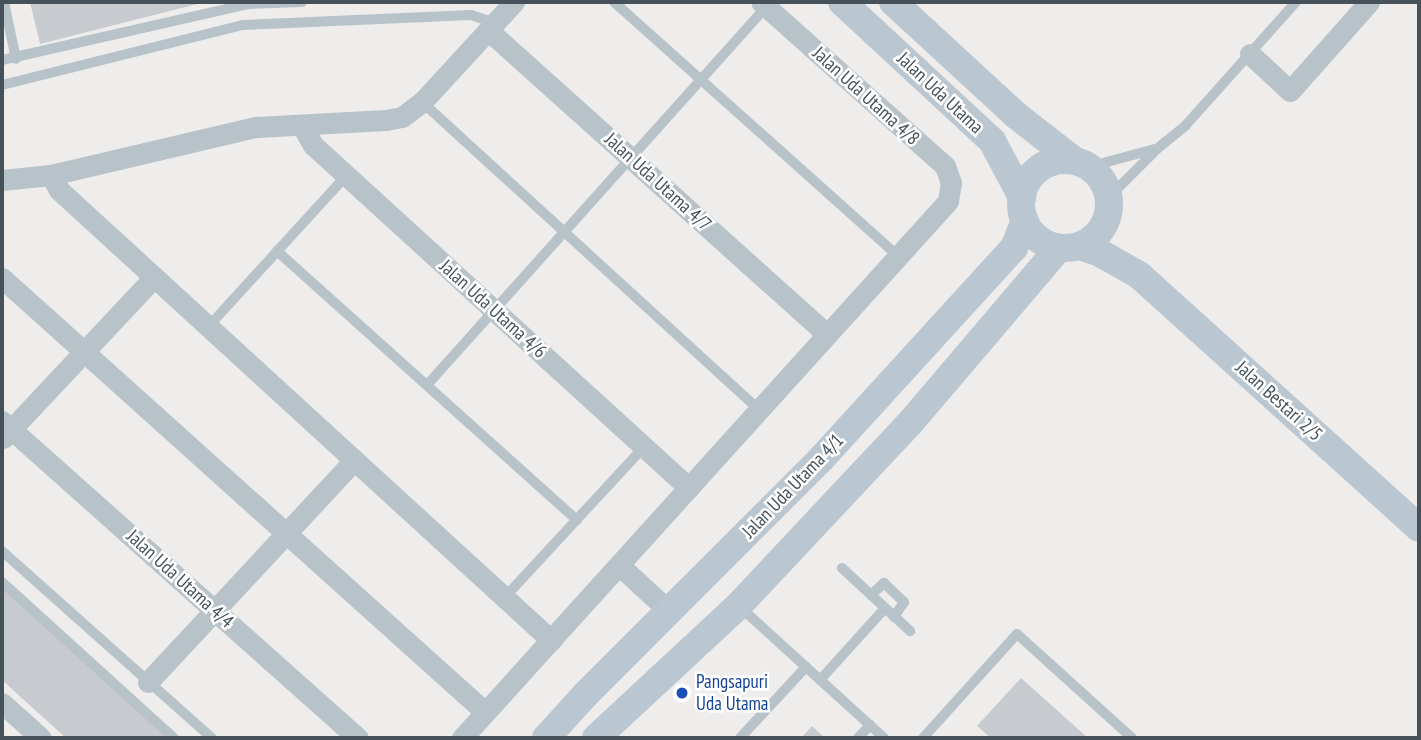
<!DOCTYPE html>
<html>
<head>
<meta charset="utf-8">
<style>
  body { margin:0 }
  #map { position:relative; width:1421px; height:740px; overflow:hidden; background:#efecec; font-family:"PT Sans Narrow",sans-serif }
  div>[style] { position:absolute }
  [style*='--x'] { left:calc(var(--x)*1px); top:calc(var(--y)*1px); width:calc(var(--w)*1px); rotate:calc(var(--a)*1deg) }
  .building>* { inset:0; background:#c7cacf }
  .lane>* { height:10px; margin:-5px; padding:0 5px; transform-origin:5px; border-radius:5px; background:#b8c2c9 }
  .street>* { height:21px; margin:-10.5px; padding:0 10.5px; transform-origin:10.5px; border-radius:10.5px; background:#b8c2c9 }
  .secondary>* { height:28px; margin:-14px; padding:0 14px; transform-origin:14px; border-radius:14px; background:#bac6d0 }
  .secondary>.ring { margin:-14px; padding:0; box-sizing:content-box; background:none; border:28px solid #bac6d0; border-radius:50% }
  .dots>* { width:19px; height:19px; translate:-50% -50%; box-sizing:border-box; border:4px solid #fff; border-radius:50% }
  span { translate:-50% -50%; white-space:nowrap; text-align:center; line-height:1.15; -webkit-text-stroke:5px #fff; paint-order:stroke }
  .street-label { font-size:19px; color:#465159 }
  .transit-label { font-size:19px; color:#164399 }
  .left { translate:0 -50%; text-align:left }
  .frame { position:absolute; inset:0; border:4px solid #465159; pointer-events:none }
</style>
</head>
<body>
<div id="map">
  <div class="building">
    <i style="clip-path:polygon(30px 2px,201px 2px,201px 3px,40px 44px)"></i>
    <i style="clip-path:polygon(2px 588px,166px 735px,163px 738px,66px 738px,2px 680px)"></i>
    <i style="clip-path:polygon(1021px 678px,1088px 738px,991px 738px,977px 726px)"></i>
    <i style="clip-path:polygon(812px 726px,825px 738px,801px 738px)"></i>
  </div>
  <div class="lane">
    <i style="--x:4;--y:2;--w:58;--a:78.1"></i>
    <i style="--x:614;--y:2;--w:381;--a:41.8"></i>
    <i style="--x:2;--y:60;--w:252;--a:-12.8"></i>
    <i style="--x:248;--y:4;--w:54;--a:-2.1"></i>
    <i style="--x:2;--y:85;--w:247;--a:-14"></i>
    <i style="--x:242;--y:25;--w:229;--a:-2.5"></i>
    <i style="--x:471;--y:15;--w:25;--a:18"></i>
    <i style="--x:422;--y:102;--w:457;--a:42.4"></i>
    <i style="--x:1088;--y:167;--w:69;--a:-15"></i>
    <i style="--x:1109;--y:197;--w:69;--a:-45"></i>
    <i style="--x:1158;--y:148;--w:36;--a:-39"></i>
    <i style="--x:1186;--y:125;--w:165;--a:-48.2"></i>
    <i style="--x:277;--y:251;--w:403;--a:41.9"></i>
    <i style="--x:208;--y:327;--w:206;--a:-47.6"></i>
    <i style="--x:427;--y:385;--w:508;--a:-48.11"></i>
    <i style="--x:2;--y:551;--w:281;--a:41.7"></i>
    <i style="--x:842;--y:568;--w:93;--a:42.8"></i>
    <i style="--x:2;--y:582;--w:232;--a:42.2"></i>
    <i style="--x:871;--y:595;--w:18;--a:-43"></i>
    <i style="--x:884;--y:583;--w:28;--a:44"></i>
    <i style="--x:904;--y:602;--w:18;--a:124"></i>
    <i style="--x:505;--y:597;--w:205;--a:-47.2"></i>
    <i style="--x:739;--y:606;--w:196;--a:42.3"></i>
    <i style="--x:820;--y:680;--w:97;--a:-47.9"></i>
    <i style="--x:740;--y:738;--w:97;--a:-47.1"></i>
    <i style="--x:858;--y:738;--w:18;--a:-47"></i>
    <i style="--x:923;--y:738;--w:140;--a:-47.9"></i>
    <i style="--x:1017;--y:634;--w:155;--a:42.1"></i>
  </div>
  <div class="street">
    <i style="--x:489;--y:31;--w:454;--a:41.9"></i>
    <i style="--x:1250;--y:54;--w:54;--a:42.8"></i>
    <i style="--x:1290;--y:91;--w:119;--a:-48.4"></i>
    <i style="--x:302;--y:126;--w:22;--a:60"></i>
    <i style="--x:313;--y:145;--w:509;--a:42.37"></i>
    <i style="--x:51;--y:175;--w:17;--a:62"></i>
    <i style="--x:59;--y:190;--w:667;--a:42.45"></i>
    <i style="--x:2;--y:180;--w:49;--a:-5.8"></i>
    <i style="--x:51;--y:175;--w:211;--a:-13.2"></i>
    <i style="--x:256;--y:127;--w:130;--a:-3.1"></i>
    <i style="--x:386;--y:120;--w:16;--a:-11"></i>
    <i style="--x:402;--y:117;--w:25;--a:-37"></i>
    <i style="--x:422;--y:102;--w:136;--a:-47.4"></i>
    <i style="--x:2;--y:278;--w:649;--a:41.94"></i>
    <i style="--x:2;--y:421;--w:477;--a:41.7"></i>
    <i style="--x:3;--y:438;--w:221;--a:-46.8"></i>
    <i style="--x:619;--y:565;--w:69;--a:42.7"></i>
    <i style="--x:148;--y:682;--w:303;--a:-47.1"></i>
    <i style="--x:2;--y:703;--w:52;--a:41.9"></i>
    <i style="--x:462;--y:738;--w:724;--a:-47.85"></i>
    <i style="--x:948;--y:201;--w:18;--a:-81"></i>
    <i style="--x:951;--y:183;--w:18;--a:-109"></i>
    <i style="--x:945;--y:166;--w:246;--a:-138.3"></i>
  </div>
  <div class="secondary">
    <i style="--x:842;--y:2;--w:205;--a:42.8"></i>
    <i style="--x:992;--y:141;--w:64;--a:61.8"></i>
    <i style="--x:893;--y:2;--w:168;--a:42.6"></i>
    <i style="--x:1017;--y:116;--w:73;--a:37.8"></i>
    <i class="ring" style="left:1021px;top:160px;width:60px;height:60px"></i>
    <i style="--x:1080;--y:246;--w:21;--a:19"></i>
    <i style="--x:1100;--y:253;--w:45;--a:29.4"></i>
    <i style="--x:1139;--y:275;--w:377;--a:42.1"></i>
    <i style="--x:546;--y:738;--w:58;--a:-47.8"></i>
    <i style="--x:585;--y:695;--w:334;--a:-45"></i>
    <i style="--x:821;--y:459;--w:286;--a:-47.6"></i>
    <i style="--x:1014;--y:248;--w:29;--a:-68"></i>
    <i style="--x:596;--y:738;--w:195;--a:-42.9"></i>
    <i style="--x:739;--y:605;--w:250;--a:-46.8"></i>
    <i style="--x:910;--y:423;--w:230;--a:-49.6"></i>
  </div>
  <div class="dots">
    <i style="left:682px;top:693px;background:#1a4fb4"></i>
  </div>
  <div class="street-label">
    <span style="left:940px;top:93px;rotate:43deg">Jalan Uda Utama</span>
    <span style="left:866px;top:96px;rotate:42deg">Jalan Uda Utama 4/8</span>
    <span style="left:658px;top:182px;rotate:42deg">Jalan Uda Utama 4/7</span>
    <span style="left:493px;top:309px;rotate:42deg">Jalan Uda Utama 4/6</span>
    <span style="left:1279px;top:401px;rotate:42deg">Jalan Bestari 2/5</span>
    <span style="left:793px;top:486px;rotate:-46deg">Jalan Uda Utama 4/1</span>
    <span style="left:180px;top:579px;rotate:42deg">Jalan Uda Utama 4/4</span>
  </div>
  <div class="transit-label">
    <span class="left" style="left:696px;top:693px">Pangsapuri<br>Uda Utama</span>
  </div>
  <div class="frame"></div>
</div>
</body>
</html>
